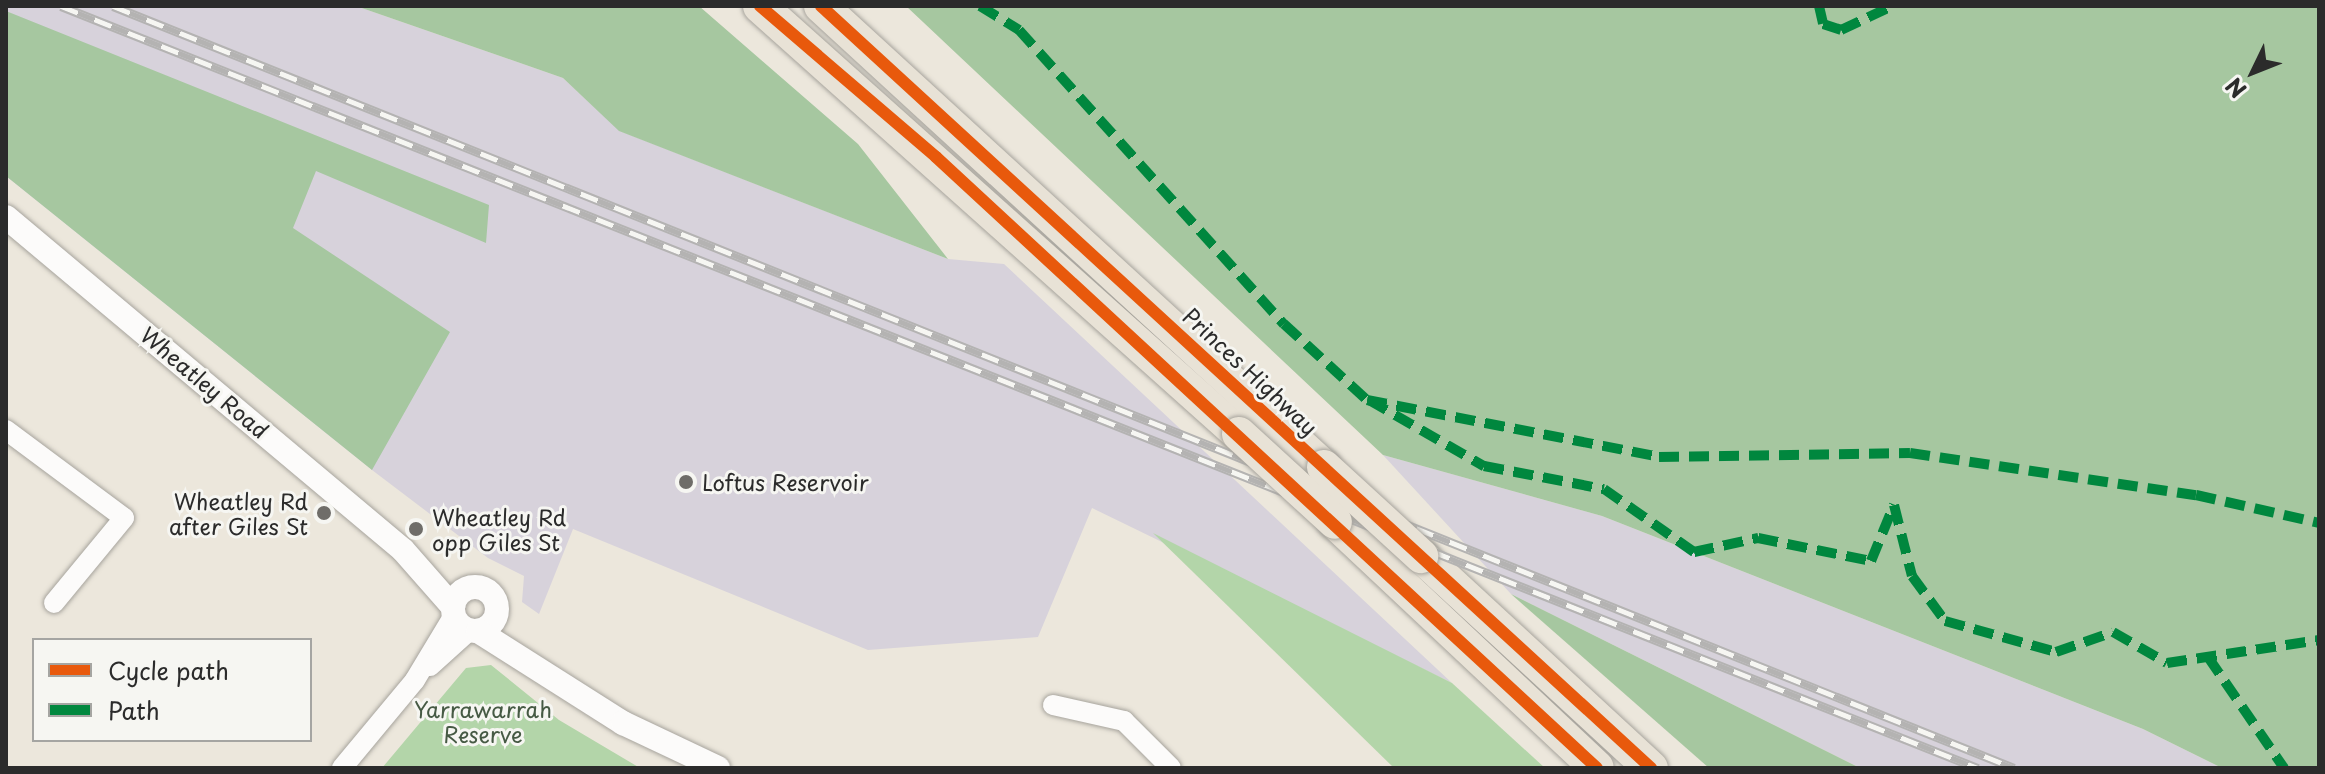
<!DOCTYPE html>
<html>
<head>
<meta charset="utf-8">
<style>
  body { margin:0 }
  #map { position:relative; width:2325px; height:774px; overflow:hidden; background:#ece7dc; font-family:"Playpen Sans",sans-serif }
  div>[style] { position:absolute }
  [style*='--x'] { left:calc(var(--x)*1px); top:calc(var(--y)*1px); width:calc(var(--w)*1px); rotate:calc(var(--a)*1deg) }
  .industrial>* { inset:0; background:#d7d2db }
  .green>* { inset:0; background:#b3d5a9 }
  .forest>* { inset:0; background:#a6c7a0 }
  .roads { filter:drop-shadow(0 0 2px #a7a49d) drop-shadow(0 0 2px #a7a49d) }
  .minor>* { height:20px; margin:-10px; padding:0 10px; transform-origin:10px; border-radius:10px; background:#fcfbfa }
  .tertiary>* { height:24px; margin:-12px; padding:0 12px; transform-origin:12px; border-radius:12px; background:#fcfbfa }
  .tertiary>.ring { margin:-12px; padding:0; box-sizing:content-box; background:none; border:24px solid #fcfbfa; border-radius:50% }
  .trunk>* { height:34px; margin:-17px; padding:0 17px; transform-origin:17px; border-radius:17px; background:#e8e2d6 }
  .rail>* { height:9px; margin-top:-4.5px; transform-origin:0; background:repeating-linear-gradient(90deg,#f6f6f2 0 18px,#b4b3b2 0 36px); box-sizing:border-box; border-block:2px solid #b4b3b2 }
  .bridges { filter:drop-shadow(0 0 2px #a7a49d) drop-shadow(0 0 2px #a7a49d) }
  .trunk-bridge>* { height:34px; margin:-17px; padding:0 17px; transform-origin:17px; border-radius:17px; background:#e8e2d6 }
  .quiet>* { height:10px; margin-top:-5px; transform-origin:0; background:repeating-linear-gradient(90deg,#00873e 0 20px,transparent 0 30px) }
  .cycleway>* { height:12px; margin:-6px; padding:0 6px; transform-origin:6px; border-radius:6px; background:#e8590c }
  .dots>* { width:22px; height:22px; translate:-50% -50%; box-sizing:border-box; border:4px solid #f6f6f2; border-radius:50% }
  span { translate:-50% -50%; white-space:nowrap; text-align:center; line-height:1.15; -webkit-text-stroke:6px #f6f6f2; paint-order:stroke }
  .street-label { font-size:22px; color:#2b2b2b }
  .poi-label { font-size:22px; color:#2b2b2b }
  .left { translate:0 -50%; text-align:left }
  .right { translate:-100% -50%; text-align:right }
  .park-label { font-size:22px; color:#465a44 }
  .frame { position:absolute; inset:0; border:8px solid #2b2b2b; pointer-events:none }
  .legend { position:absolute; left:32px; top:638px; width:280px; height:104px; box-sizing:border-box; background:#f6f6f2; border:2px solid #a5a5a2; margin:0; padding:10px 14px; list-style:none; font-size:24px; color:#2b2b2b }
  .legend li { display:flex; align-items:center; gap:16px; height:40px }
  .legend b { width:40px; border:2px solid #a5a5a2 }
  .north { position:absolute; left:2213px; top:32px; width:80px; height:80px; -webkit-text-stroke:6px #f6f6f2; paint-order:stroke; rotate:227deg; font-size:22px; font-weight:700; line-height:32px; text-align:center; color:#2b2b2b }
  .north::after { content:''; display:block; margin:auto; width:28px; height:36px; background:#2b2b2b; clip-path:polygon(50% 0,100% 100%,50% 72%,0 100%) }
</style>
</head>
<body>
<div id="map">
  <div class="industrial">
    <i style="clip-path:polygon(6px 6px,356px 6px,563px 78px,620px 131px,948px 259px,1004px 264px,1452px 683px,1092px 508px,1038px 637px,868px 650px,573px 529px,539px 614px,522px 602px,524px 576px,488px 558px,372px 470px,6px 176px)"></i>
    <i style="clip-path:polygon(1383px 455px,1602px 516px,2143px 729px,2222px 768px,1860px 768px,1511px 594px)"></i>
  </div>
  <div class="green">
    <i style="clip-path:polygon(1153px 533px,1452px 683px,1545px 768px,1394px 768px)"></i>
    <i style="clip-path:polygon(491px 665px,559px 720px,640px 768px,382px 768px,466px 668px)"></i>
  </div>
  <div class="forest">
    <i style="clip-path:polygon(356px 6px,699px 6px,858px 144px,948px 259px,619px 131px,563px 78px)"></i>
    <i style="clip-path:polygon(906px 6px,2319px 6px,2319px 768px,2222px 768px,2143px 729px,1602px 516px,1383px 455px)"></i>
    <i style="clip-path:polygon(6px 11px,489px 205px,486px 243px,316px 171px,293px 228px,450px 332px,372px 470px,6px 176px)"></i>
    <i style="clip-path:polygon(1511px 594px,1860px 768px,1709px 768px)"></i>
  </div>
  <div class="roads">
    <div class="minor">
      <i style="--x:6;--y:430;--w:147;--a:36.7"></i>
      <i style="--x:124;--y:518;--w:110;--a:129.5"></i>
      <i style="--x:430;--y:666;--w:54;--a:-42"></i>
      <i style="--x:1053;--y:705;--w:73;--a:12.7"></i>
      <i style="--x:1124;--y:721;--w:66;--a:45"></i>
      <i style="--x:342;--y:768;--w:114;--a:-50.3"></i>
      <i style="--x:415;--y:680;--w:76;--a:-59"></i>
    </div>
    <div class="tertiary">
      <i style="--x:6;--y:217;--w:518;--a:39.99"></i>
      <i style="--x:403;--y:550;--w:76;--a:48.7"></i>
      <i class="ring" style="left:453px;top:587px;width:20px;height:20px"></i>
      <i style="--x:478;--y:631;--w:172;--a:32.4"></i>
      <i style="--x:623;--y:723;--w:105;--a:25.3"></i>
    </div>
    <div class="trunk">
      <i style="--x:760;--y:6;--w:642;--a:41.78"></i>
      <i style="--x:821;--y:6;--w:682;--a:42.51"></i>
      <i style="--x:1335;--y:522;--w:359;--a:43.2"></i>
      <i style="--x:1421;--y:556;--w:313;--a:42.7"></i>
    </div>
  </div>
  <div class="rail">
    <i style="--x:61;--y:6;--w:2063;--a:21.68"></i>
    <i style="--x:113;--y:6;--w:2048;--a:21.84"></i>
  </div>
  <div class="bridges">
    <div class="trunk-bridge">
      <i style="--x:1239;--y:434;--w:130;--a:42.5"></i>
      <i style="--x:1324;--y:467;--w:132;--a:42.5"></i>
    </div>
  </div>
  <div class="quiet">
    <i style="--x:980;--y:6;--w:46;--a:31.6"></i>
    <i style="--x:1019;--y:30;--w:396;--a:48"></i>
    <i style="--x:1284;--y:324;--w:113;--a:42.5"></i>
    <i style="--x:1367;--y:400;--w:298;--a:11"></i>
    <i style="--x:1659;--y:457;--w:251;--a:-0.9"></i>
    <i style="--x:1910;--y:453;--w:289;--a:8.4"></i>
    <i style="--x:2196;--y:495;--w:126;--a:12.8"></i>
    <i style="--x:1819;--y:6;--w:18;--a:77"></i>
    <i style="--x:1823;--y:24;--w:19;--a:18"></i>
    <i style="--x:1841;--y:30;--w:56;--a:-25.2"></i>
    <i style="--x:1369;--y:400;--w:133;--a:29.9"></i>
    <i style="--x:1484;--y:466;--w:122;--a:10.9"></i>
    <i style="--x:1604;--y:489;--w:110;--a:35"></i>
    <i style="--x:1694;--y:552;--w:66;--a:-12.3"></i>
    <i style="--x:1758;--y:538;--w:115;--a:11.5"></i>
    <i style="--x:1871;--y:561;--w:61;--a:-67.7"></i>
    <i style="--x:1894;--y:505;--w:73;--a:75.8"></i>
    <i style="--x:1912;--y:576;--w:56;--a:53.7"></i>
    <i style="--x:1945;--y:621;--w:115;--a:15.6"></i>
    <i style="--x:2056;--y:652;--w:60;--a:-19.3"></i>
    <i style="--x:2113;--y:632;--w:62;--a:29.9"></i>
    <i style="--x:2167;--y:663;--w:154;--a:-8.6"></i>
    <i style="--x:2208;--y:657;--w:135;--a:55.6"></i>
  </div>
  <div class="cycleway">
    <i style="--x:760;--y:6;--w:232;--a:40.6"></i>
    <i style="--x:936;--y:157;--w:900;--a:42.75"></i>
    <i style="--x:821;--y:6;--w:1127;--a:42.55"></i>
  </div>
  <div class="dots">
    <i style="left:686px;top:482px;background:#6f6d69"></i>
    <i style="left:324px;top:513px;background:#6f6d69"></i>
    <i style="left:416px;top:529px;background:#6f6d69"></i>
  </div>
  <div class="street-label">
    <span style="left:1251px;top:371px;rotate:43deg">Princes Highway</span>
    <span style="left:205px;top:382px;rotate:40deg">Wheatley Road</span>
  </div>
  <div class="poi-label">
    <span class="left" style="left:702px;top:482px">Loftus Reservoir</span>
    <span class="right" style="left:308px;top:513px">Wheatley Rd<br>after Giles St</span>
    <span class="left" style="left:432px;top:529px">Wheatley Rd<br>opp Giles St</span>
  </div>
  <div class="park-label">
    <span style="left:483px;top:721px">Yarrawarrah<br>Reserve</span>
  </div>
  <div class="frame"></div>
  <ul class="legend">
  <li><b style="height:10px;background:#e8590c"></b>Cycle path</li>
  <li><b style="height:10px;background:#00873e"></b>Path</li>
  </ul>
  <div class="north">N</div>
</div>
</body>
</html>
